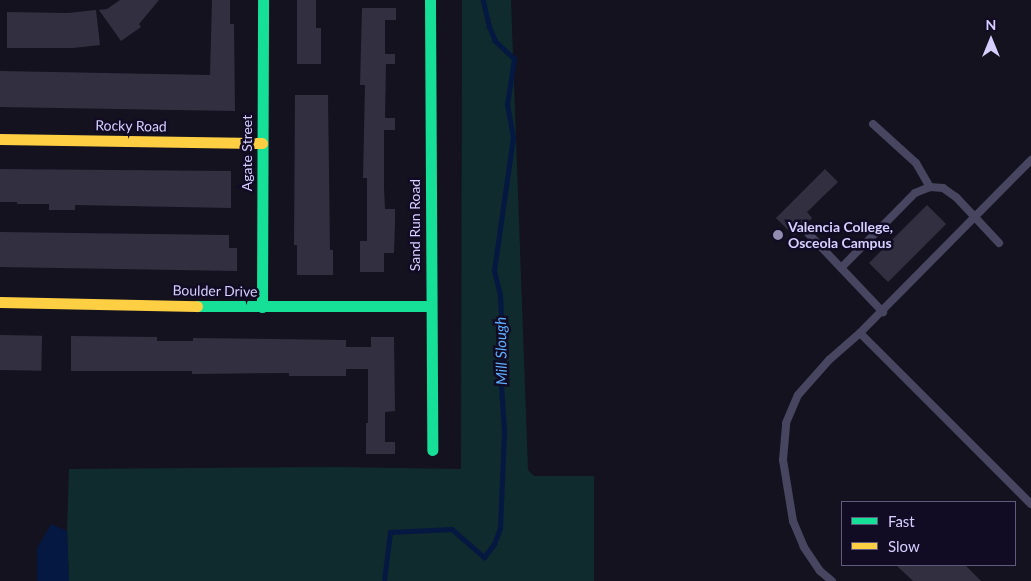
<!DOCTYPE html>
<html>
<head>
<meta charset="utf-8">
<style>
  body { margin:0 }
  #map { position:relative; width:1031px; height:581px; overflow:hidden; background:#14121e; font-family:Lato,sans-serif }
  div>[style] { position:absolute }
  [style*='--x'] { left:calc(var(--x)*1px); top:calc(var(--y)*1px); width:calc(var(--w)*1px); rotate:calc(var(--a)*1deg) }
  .green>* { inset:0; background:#0f2b2d }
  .water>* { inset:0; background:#051841 }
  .stream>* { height:4.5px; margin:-2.25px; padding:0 2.25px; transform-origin:2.25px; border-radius:2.25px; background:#051841 }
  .building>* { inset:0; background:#322f41; transform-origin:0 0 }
  .lane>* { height:8px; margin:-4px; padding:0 4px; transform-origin:4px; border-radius:4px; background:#474560 }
  .fast>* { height:11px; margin:-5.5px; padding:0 5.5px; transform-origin:5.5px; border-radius:5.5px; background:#16e098 }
  .slow>* { height:11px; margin:-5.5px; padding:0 5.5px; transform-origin:5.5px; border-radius:5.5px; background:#ffcf43 }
  .dots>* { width:14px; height:14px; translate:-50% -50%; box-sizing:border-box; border:2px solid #110c24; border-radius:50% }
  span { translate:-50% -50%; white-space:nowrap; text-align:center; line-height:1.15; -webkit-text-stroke:5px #110c24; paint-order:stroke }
  .street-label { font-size:14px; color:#d6cfff }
  .poi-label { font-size:14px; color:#d6cfff; font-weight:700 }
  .left { translate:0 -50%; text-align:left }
  .water-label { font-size:15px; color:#5daeff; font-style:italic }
  .legend { position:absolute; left:841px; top:501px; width:175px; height:65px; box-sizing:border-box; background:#110c24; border:1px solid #605a7c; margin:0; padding:6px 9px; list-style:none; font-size:15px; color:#d6cfff }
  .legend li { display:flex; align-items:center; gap:10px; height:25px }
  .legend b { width:25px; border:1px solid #605a7c }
  .north { position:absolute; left:966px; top:15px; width:50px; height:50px; -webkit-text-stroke:4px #110c24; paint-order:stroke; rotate:0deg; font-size:14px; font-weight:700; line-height:20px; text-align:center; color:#d6cfff }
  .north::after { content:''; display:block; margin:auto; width:18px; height:22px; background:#d6cfff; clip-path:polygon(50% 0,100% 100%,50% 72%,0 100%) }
</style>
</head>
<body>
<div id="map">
  <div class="green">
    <i style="clip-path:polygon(462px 0,511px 0,528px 470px,534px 476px,594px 476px,594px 581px,69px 581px,67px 531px,69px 469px,337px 467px,461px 469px)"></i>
  </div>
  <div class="water">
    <i style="clip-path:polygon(51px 524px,67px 531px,69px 581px,37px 581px,37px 548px)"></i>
  </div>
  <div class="stream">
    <i style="--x:384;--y:581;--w:49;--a:-83"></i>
    <i style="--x:390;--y:532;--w:62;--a:-2.8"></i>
    <i style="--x:452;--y:529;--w:43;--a:41.2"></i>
    <i style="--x:484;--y:557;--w:16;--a:-52"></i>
    <i style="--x:494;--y:544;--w:17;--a:-69"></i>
    <i style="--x:500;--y:528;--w:97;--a:-87.6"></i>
    <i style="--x:504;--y:431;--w:46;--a:-93.7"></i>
    <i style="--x:501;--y:385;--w:34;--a:-87"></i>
    <i style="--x:503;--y:351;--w:56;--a:-93.1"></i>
    <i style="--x:500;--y:295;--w:25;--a:-104"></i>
    <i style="--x:494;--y:271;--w:134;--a:-81.9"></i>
    <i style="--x:513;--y:138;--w:34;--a:-100"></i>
    <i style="--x:507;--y:105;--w:47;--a:-81.3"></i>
    <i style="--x:514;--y:59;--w:26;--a:-137"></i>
    <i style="--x:495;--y:41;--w:15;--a:-113"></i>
    <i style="--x:489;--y:27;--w:28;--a:-103"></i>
  </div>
  <div class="building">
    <i style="clip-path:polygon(120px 0,159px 0,139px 24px,141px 27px,121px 41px,99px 10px,107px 9px)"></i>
    <i style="clip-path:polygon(212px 0,230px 0,230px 24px,234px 24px,235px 111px,0 107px,0 71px,210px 75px)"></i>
    <i style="clip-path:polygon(297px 0,316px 0,316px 28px,321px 28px,321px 64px,297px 64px)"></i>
    <i style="clip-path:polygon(362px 8px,396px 8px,396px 20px,385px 20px,385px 54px,395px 54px,395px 64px,386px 64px,385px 118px,395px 118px,395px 130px,384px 130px,384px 188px,385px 209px,395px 209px,395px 221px,394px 253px,384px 253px,384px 272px,360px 272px,360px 241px,367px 241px,367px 178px,363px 178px,365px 85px,360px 85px)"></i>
    <i style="clip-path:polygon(96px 10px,100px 45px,73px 48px,7px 48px,7px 12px,68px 13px)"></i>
    <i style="clip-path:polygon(295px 95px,328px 95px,330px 250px,333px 250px,333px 275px,297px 275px,297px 245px,294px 245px)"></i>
    <i style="clip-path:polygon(0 169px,231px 171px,231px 208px,75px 205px,75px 210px,49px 210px,49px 204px,17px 204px,17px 202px,0 202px)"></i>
    <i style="clip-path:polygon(825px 169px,838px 182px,807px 212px,812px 218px,794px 236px,776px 218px)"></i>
    <i style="left:927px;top:205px;width:27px;height:82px;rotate:45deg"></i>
    <i style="clip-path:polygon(0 232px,229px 235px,229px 248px,237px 248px,237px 271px,0 267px)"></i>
    <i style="left:0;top:335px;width:42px;height:35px;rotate:1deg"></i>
    <i style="clip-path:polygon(71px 336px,157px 337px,157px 341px,193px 341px,193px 338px,346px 340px,346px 347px,371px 347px,371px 337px,394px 337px,395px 411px,385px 412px,385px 442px,395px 442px,395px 454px,366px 454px,366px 423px,368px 423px,368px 369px,346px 369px,346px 376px,289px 376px,289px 373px,192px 374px,192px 371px,71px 371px)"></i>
    <i style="clip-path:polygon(896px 565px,965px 565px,981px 581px,913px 581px)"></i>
  </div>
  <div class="lane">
    <i style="--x:873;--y:124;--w:58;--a:42.2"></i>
    <i style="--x:916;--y:163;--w:28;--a:60"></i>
    <i style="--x:1031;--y:160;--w:243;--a:134.7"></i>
    <i style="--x:860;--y:333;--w:242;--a:45"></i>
    <i style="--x:806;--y:231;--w:112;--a:46.5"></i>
    <i style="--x:841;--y:268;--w:105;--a:-45.4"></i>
    <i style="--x:915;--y:193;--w:16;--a:-22"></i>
    <i style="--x:930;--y:187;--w:13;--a:4"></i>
    <i style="--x:943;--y:188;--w:16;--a:35"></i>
    <i style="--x:956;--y:197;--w:63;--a:46.9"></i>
    <i style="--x:832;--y:581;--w:16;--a:-140"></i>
    <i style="--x:820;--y:571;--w:29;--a:-124"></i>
    <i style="--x:804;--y:547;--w:28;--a:-113"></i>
    <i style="--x:793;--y:521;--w:62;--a:-99.3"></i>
    <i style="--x:783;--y:460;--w:37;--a:-85"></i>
    <i style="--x:786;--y:423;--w:30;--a:-67"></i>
    <i style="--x:798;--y:395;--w:47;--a:-48.5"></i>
    <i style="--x:829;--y:360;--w:41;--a:-41.1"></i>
  </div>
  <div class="fast">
    <i style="--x:430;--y:0;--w:450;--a:89.7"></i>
    <i style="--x:197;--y:306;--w:233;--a:0"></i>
    <i style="--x:262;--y:307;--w:307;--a:-89.8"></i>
  </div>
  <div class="slow">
    <i style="--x:0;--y:139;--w:262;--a:0.9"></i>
    <i style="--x:0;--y:302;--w:197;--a:1.2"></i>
  </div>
  <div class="dots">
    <i style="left:778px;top:235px;background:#928db0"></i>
  </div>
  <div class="street-label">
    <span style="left:131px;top:126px;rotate:1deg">Rocky Road</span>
    <span style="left:247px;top:153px;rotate:-90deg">Agate Street</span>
    <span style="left:415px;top:225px;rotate:-90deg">Sand Run Road</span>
    <span style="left:215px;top:291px;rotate:1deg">Boulder Drive</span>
  </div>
  <div class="poi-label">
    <span class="left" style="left:788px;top:235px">Valencia College,<br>Osceola Campus</span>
  </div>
  <div class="water-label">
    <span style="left:501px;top:351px;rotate:-91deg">Mill Slough</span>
  </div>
  <ul class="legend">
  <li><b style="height:6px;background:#16e098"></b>Fast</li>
  <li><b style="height:6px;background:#ffcf43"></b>Slow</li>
  </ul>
  <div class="north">N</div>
</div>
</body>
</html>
